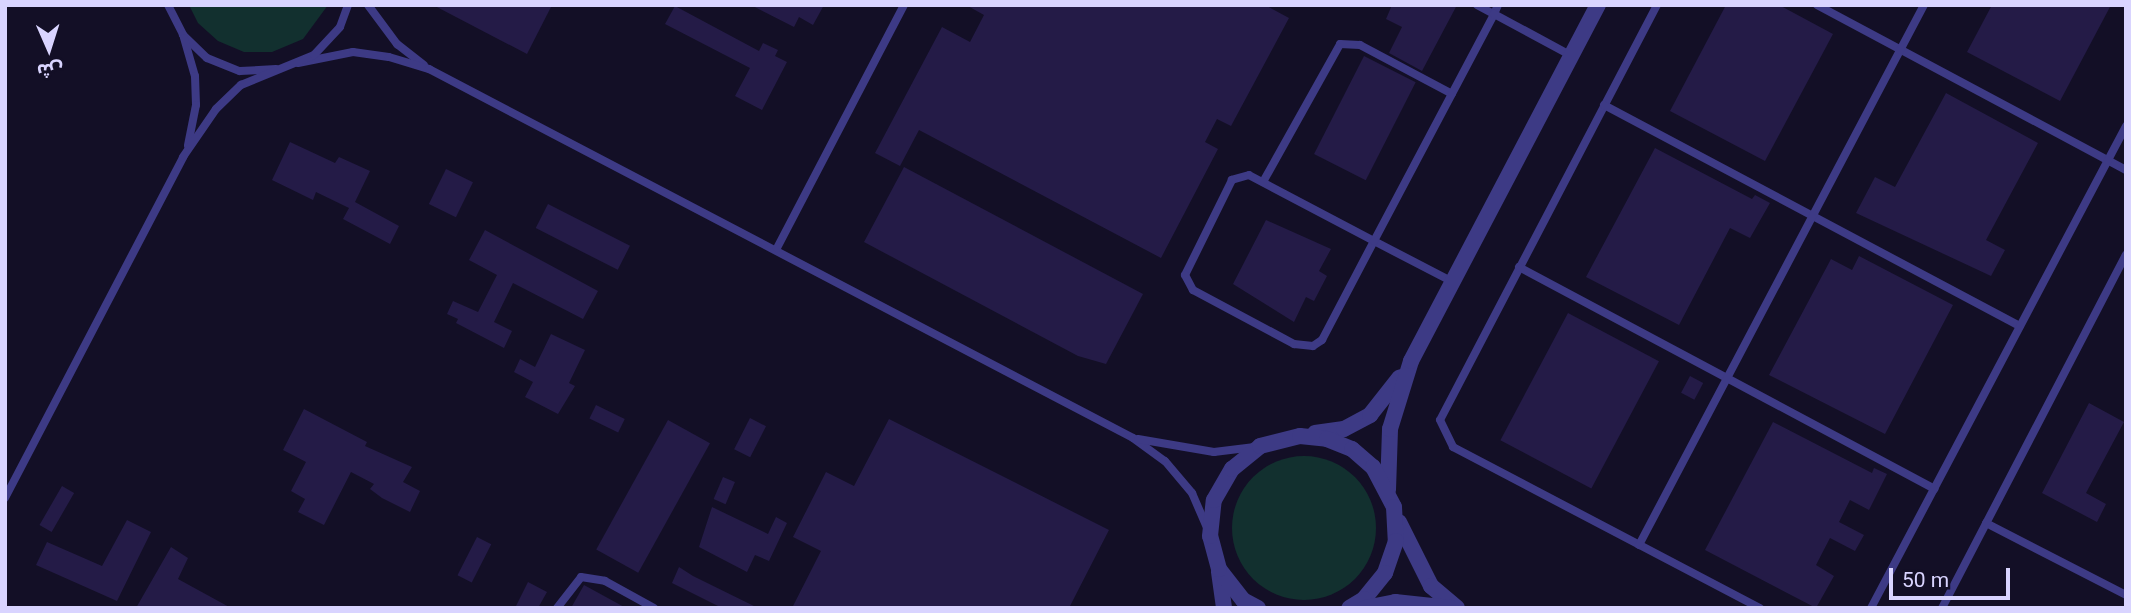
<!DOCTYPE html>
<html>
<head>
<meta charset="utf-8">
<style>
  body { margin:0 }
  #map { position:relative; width:2131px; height:613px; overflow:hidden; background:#130f26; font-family:Roboto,"Noto Sans Arabic",sans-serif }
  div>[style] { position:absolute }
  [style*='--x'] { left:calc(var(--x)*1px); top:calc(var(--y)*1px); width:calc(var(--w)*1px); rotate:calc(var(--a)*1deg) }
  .green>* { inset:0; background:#12302f }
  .round { border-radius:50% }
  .building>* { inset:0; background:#241b47; transform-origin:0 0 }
  .service>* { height:8px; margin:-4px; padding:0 4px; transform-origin:4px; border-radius:4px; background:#3d3a85 }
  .minor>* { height:16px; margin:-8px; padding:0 8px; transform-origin:8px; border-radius:8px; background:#3d3a85 }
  span { translate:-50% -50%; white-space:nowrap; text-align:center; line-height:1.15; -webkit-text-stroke:6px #130f26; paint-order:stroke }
  .frame { position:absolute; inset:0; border:7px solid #d9d4ff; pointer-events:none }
  .north { position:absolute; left:14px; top:14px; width:70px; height:70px; -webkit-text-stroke:5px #130f26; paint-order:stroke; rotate:177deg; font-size:19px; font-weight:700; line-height:28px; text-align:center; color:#d9d4ff }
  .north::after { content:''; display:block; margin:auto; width:24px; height:32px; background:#d9d4ff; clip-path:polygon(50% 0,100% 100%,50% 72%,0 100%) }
  .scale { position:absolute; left:1889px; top:568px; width:121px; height:32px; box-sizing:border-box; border:4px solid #d9d4ff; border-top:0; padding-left:9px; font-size:21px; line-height:24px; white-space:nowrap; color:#d9d4ff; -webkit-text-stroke:5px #130f26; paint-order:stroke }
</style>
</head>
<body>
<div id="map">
  <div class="green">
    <i style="clip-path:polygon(189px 5px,328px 5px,303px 39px,272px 52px,244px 52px,218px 41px,198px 23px)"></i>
    <i class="round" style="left:1232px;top:456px;width:144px;height:144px"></i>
  </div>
  <div class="building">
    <i style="clip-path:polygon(433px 5px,552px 5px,527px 54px)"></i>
    <i style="clip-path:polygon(751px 5px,824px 5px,813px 25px,799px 17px,794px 27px)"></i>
    <i style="clip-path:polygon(966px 5px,1265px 5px,1289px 18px,1231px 126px,1217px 119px,1205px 142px,1218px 149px,1161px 258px,919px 130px,900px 166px,875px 153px,942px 27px,970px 42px,984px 15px)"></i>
    <i style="clip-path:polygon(1392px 5px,1457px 5px,1422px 71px,1389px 53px,1402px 27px,1386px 19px)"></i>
    <i style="clip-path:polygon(1726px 5px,1779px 5px,1833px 34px,1765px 161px,1670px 111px)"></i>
    <i style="clip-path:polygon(1992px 5px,2111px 5px,2060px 101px,1967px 52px)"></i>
    <i style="clip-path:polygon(675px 6px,759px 51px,763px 43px,778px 50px,775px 56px,787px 62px,762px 110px,735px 96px,750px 68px,665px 24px)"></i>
    <i style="left:1364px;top:56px;width:58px;height:110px;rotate:27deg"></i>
    <i style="clip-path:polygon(1946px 93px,2038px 143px,1986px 240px,2005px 250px,1991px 276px,1856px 213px,1875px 177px,1895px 187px)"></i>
    <i style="clip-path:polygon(290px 142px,335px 163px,339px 157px,370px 171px,355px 202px,399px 226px,390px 244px,343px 219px,349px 208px,316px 192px,313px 200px,272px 180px)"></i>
    <i style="clip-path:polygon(1655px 148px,1752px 199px,1755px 195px,1770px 203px,1750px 238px,1730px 228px,1679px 325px,1586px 277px)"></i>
    <i style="clip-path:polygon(904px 167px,1143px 294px,1106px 364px,1078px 356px,864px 242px)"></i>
    <i style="left:446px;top:169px;width:30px;height:39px;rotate:26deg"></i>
    <i style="left:548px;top:204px;width:92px;height:27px;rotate:27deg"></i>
    <i style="clip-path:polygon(1266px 220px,1331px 249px,1319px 271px,1327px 276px,1314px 301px,1306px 297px,1294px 322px,1233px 284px)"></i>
    <i style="clip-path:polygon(485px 230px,598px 291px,583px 319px,513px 283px,494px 322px,512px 331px,504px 348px,456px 323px,458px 319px,447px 314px,453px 301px,478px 312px,497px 275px,469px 260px)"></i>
    <i style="clip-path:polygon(1859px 256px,1953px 305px,1885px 434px,1769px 375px,1831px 259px,1852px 270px)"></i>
    <i style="left:1568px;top:313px;width:103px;height:144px;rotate:28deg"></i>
    <i style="clip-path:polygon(551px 334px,585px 350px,569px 383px,575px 386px,558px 414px,525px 397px,533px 382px,514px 372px,520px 359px,535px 367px)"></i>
    <i style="left:1690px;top:376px;width:15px;height:19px;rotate:28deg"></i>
    <i style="clip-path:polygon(2089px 403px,2124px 422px,2086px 493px,2106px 504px,2097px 522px,2042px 493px)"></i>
    <i style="left:596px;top:405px;width:32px;height:15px;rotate:26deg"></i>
    <i style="clip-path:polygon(304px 409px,367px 442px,365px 446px,412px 467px,403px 482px,420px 491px,410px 512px,382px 498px,370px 489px,374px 484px,351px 472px,324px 525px,298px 512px,305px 499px,291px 491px,306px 462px,283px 450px)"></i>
    <i style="left:750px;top:418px;width:18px;height:35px;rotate:27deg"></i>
    <i style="clip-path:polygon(889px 419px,1109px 530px,1069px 608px,792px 608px,821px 551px,793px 537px,826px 472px,854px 486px)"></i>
    <i style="left:668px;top:420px;width:48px;height:148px;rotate:29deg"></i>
    <i style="clip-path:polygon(1773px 422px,1872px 473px,1874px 468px,1887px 474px,1869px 510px,1850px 500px,1839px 522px,1864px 535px,1855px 551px,1830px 538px,1816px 565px,1834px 576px,1816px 608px,1705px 550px)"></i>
    <i style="left:723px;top:477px;width:13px;height:24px;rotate:23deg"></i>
    <i style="left:62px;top:486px;width:14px;height:45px;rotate:30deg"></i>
    <i style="clip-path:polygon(712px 507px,768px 534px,776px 517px,787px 523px,769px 561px,755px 555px,747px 572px,699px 547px)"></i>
    <i style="clip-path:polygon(127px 520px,151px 532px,117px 601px,36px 565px,47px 542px,102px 566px)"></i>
    <i style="left:477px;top:537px;width:16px;height:43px;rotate:27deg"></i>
    <i style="clip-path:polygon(171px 547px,188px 558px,178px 579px,231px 608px,136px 608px)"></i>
    <i style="clip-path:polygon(679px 567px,693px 576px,758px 608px,722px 608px,672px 583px)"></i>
    <i style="clip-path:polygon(528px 582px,547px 592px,538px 608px,515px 608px)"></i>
    <i style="clip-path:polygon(584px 585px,626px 608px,571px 608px)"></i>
  </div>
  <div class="service">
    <i style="--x:168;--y:5;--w:34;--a:63"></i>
    <i style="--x:183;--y:35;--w:33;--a:44"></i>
    <i style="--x:207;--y:58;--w:35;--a:22"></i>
    <i style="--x:240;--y:71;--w:36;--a:-3"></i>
    <i style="--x:368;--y:5;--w:49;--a:53.4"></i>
    <i style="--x:397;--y:44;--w:34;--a:38"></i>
    <i style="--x:1477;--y:5;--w:19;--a:28"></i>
    <i style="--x:1494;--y:14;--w:10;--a:-66"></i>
    <i style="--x:1657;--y:5;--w:468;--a:117.6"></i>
    <i style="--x:1440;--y:420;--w:30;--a:64"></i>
    <i style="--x:1453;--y:447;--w:347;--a:27.7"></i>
    <i style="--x:1817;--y:5;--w:350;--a:28.1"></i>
    <i style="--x:184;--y:38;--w:40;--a:74"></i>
    <i style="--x:195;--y:76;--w:29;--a:88"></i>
    <i style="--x:196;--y:105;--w:41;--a:101.3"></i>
    <i style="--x:298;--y:63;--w:56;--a:-11.3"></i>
    <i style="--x:353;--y:52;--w:36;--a:8"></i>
    <i style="--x:389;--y:57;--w:42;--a:16.7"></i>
    <i style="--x:429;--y:69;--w:795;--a:27.66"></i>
    <i style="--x:1133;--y:438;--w:39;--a:36"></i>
    <i style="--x:1165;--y:461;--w:42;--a:49.8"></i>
    <i style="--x:1192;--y:493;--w:40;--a:66.6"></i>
    <i style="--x:1604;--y:105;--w:471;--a:28"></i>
    <i style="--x:1263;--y:182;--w:158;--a:-60.8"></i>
    <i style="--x:1340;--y:44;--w:20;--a:3"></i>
    <i style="--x:1360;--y:45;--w:104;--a:28"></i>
    <i style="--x:777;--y:248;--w:274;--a:-62.4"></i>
    <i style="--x:1519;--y:267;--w:471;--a:28.1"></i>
    <i style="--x:1453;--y:282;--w:89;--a:-152.6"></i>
    <i style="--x:1374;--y:241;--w:141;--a:-152.2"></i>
    <i style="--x:1249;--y:175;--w:18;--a:164"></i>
    <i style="--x:1232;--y:180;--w:106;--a:116.3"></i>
    <i style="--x:1185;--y:275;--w:17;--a:62"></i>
    <i style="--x:1193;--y:290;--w:115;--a:28.1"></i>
    <i style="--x:1294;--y:344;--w:19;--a:6"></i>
    <i style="--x:1313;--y:346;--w:11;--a:-34"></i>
    <i style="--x:1322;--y:340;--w:112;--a:-62.3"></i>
    <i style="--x:1374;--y:241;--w:257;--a:-62.1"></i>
    <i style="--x:1494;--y:14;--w:89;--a:28.3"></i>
    <i style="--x:1138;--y:439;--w:77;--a:9.7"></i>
    <i style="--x:1214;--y:452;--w:39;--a:-7"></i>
    <i style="--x:5;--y:498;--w:385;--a:-62.4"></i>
    <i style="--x:183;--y:157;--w:58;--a:-55.5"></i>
    <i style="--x:216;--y:109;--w:35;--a:-44"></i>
    <i style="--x:241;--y:85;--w:79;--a:-22.3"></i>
    <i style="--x:314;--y:55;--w:38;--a:-47"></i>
    <i style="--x:340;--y:27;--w:23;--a:-70"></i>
    <i style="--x:1986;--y:523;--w:157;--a:27.2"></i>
    <i style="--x:1639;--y:545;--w:611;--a:-62.18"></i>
    <i style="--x:557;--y:608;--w:39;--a:-52"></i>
    <i style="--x:581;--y:577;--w:24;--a:9"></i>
    <i style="--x:605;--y:581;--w:56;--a:28.9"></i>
    <i style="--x:1871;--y:608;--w:545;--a:-62.12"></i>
    <i style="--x:1942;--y:608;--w:398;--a:-62.5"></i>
  </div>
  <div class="minor">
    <i style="--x:1315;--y:433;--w:29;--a:-8"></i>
    <i style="--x:1344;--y:429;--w:30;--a:-28"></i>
    <i style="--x:1370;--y:415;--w:48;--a:-51.7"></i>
    <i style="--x:1388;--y:490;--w:61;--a:-88.1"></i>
    <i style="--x:1390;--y:429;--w:71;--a:-72.8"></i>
    <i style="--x:1411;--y:361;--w:402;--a:-62.3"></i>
    <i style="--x:1399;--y:522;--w:72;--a:63.4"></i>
    <i style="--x:1431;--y:586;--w:34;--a:40"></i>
    <i style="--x:1219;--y:572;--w:36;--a:82"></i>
    <i style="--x:1258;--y:608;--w:17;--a:-152"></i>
    <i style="--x:1243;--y:600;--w:39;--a:-128"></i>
    <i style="--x:1219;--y:569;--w:34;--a:-105"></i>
    <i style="--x:1210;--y:536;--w:36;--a:-84"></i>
    <i style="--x:1214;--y:500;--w:36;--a:-60"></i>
    <i style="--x:1232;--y:469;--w:36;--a:-39"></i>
    <i style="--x:1260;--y:446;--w:41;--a:-14"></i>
    <i style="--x:1300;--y:436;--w:27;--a:6"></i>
    <i style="--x:1327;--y:439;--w:27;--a:22"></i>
    <i style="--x:1352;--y:449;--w:28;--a:41"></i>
    <i style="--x:1373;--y:467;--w:45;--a:62.3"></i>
    <i style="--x:1394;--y:507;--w:34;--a:87"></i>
    <i style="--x:1396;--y:541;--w:34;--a:109"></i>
    <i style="--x:1385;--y:573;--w:33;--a:129"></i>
    <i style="--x:1364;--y:599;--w:17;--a:149"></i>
    <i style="--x:1365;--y:608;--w:31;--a:-11"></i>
    <i style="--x:1395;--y:602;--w:56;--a:6.1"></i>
  </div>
  <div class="frame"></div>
  <div class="north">ش</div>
  <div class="scale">50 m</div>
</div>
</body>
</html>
